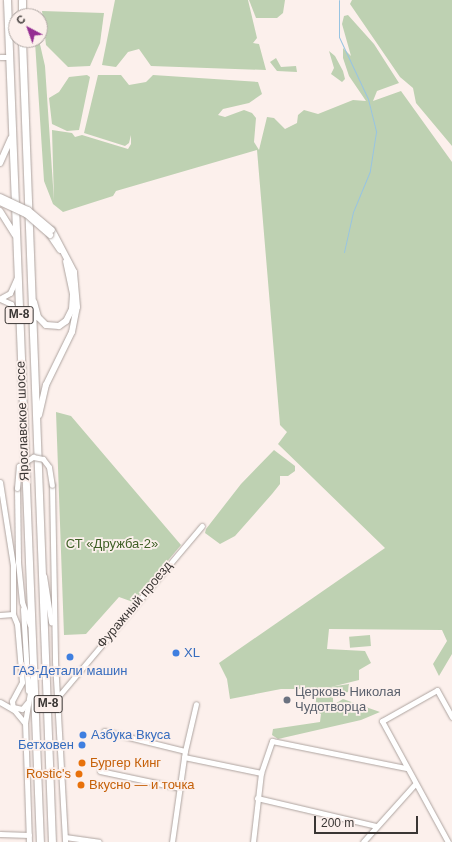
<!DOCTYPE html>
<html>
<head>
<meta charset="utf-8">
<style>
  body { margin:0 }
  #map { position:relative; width:452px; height:842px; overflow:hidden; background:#fcf0ec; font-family:Helvetica,sans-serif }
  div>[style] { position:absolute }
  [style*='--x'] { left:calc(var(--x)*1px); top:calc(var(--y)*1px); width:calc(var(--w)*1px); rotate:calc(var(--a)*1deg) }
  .green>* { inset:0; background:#bed1b2; transform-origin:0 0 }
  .stream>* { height:1px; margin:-0.5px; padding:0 0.5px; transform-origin:0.5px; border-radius:0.5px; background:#98c4e2 }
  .roads { filter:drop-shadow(0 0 1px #aea4a0) drop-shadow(0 0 1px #aea4a0) }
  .minor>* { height:5px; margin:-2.5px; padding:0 2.5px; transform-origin:2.5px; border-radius:2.5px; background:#fff }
  .major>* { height:6px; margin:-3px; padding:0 3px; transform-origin:3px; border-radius:3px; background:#fff }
  .highway>* { height:7px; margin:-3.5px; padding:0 3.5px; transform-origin:3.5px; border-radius:3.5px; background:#fff }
  .bridges { filter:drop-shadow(0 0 1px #aea4a0) drop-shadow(0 0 1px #aea4a0) }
  .minor-bridge>* { height:5px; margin:-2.5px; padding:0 2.5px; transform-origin:2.5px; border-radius:2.5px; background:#fff }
  .major-bridge>* { height:6px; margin:-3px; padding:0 3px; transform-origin:3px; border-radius:3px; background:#fff }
  .dots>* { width:11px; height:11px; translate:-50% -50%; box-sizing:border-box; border:2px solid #fcf0ec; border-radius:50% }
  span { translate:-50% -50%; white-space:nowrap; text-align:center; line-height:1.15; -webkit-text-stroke:3.5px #fcf0ec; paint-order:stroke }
  .shield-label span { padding:1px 3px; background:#fcf0ec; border:1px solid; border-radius:3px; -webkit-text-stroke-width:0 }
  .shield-label { font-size:12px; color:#3a3634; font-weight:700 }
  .street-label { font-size:13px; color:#3a3634 }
  .park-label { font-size:13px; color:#3f6026 }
  .shop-label { font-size:13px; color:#366cbe }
  .left { translate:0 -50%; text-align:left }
  .right { translate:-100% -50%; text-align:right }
  .worship-label { font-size:13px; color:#5b616d }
  .food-label { font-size:13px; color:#c56008 }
  .north { position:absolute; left:8px; top:8px; width:40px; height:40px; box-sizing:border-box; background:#fcf0ec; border:1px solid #aea6a2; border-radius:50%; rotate:319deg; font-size:11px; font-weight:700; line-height:16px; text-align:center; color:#3a3634 }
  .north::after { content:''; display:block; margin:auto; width:14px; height:18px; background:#952e92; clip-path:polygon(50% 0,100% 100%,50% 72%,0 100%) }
  .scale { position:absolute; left:314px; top:816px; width:104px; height:18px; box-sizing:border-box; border:2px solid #3a3634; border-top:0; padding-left:5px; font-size:12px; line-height:14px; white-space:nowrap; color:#3a3634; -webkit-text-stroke:3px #fcf0ec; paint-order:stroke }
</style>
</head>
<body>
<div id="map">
  <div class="green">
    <i style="clip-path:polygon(115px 0,248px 0,257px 38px,253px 43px,259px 44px,266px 70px,151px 66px,139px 49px,128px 52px,116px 67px,102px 65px)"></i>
    <i style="clip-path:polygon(249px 0,285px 0,283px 13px,277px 18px,256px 18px)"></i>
    <i style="clip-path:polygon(352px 0,452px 0,452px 146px,416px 103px,413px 88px,400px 77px,350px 4px)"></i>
    <i style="clip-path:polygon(42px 11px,104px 13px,100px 43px,90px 66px,68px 67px,46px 45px)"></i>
    <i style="clip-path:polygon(348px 15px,374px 44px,399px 83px,377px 91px,373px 101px,401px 91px,452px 162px,452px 654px,439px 676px,433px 664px,447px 641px,442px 630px,329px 629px,327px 649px,365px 651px,371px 663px,359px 670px,359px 680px,323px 689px,281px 689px,230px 699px,227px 679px,219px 663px,385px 548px,278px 444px,287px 432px,280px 425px,257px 150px,116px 191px,113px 196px,63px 212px,53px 204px,44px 181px,35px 42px,39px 40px,45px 66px,54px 201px,52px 130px,72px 133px,75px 137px,82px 135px,128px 149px,131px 144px,131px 135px,129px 143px,125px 146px,84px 133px,98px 75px,121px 75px,129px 85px,146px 82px,153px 75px,258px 82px,262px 94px,249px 103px,223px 109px,218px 115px,225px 117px,244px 110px,252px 113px,256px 118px,254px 142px,259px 150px,267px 117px,274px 118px,285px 129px,297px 123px,298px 115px,304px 110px,318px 114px,353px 100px,366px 101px,349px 76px,343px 58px,343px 48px,351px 56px,342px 24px,344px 16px)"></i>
    <i style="clip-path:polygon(329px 51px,335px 56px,343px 71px,345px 79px,342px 82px,331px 74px,334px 68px)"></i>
    <i style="clip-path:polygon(276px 58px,281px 67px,296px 66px,297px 72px,277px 71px,270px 62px)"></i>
    <i style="clip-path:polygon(87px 75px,90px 77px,79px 130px,67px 131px,52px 124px,49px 98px,59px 92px,69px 77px)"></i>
    <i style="clip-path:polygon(56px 412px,71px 416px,181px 545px,133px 602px,119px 597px,86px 634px,64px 635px)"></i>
    <i style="clip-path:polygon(274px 450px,295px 466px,295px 471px,288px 476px,280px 476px,280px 484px,272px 494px,235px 536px,220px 544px,205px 533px,206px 529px,241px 484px)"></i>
    <i style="left:370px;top:635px;width:11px;height:21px;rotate:85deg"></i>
    <i style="clip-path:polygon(349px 684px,348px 692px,333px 695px,333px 705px,343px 699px,380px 712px,361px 720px,278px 739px,272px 735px,273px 729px,320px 722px,321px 714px,315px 711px,317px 689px)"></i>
  </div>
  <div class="stream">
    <i style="--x:339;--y:0;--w:37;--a:90"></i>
    <i style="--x:339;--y:37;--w:68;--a:64.9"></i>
    <i style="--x:368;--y:99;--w:34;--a:76"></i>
    <i style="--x:376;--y:132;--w:39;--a:99"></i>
    <i style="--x:370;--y:171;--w:44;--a:112.5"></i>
    <i style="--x:353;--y:212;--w:41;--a:102.7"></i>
  </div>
  <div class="roads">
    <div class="minor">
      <i style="--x:0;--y:57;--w:9;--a:0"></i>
      <i style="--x:1;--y:298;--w:10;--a:-29"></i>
      <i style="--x:10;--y:293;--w:17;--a:-66"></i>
      <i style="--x:0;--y:299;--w:12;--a:24"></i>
      <i style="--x:11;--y:304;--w:17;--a:65"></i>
      <i style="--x:0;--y:482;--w:84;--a:81.1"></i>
      <i style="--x:13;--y:565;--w:49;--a:90"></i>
      <i style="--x:52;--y:485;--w:176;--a:89"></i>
      <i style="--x:55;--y:661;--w:181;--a:86.8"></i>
      <i style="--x:17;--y:488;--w:74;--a:89.2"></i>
      <i style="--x:18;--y:562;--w:40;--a:84.3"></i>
      <i style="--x:22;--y:602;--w:24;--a:71"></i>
      <i style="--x:44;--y:576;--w:47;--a:81.3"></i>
      <i style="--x:23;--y:609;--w:82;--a:86.5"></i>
      <i style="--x:0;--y:615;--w:13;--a:-4"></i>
      <i style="--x:57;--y:698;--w:225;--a:-49.9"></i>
      <i style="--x:0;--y:702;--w:16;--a:30"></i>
      <i style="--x:14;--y:710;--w:17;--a:50"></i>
      <i style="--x:13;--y:707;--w:9;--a:13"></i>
      <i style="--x:22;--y:709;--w:8;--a:-50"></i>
      <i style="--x:13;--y:709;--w:8;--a:-97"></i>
      <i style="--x:12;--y:701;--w:21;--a:-62"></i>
      <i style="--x:22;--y:682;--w:58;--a:-94.9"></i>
      <i style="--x:17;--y:624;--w:11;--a:-112"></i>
      <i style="--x:104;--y:731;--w:83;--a:13.9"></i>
      <i style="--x:184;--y:757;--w:79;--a:11.7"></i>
      <i style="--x:100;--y:771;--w:82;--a:12"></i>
      <i style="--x:257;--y:798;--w:122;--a:13.2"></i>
      <i style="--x:0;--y:834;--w:29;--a:2"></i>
      <i style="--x:65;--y:837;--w:34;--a:8"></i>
      <i style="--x:29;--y:842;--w:119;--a:-91.9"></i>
      <i style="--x:25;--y:723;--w:44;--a:-80.8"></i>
      <i style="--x:172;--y:842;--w:92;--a:-81.9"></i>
      <i style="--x:185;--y:751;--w:48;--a:-76.8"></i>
      <i style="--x:253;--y:842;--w:69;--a:-83.4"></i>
      <i style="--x:261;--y:773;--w:34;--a:-71"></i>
      <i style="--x:272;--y:741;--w:137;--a:11.4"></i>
      <i style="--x:363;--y:842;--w:78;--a:-48.1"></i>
      <i style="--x:448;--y:842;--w:138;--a:-118.6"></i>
      <i style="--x:382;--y:721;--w:63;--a:-29.4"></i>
      <i style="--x:437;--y:690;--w:31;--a:61"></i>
    </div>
    <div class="major">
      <i style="--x:0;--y:163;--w:27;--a:-66"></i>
      <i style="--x:0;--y:211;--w:28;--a:58"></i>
      <i style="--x:50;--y:235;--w:18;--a:56"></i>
      <i style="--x:34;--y:302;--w:16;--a:75"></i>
      <i style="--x:38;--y:317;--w:11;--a:45"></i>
      <i style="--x:46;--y:325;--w:13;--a:4"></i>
      <i style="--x:59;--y:326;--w:9;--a:-36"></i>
      <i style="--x:66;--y:321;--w:13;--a:-63"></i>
      <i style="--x:72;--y:309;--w:15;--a:-86"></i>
      <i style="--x:73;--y:294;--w:33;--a:-102"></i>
      <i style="--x:39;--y:415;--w:31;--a:-77"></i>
      <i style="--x:46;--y:385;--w:59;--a:-63.9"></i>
      <i style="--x:72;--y:332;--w:25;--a:-79"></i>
      <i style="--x:77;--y:307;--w:35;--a:-95"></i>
      <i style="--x:74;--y:272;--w:47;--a:-117.6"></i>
    </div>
    <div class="highway">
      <i style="--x:7;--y:0;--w:843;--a:87.76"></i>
      <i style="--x:22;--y:0;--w:16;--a:90"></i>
      <i style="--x:22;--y:40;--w:803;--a:87.86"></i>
    </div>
  </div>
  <div class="bridges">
    <div class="minor-bridge">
      <i style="--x:17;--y:488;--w:22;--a:-85"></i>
      <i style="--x:19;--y:466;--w:17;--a:-33"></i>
      <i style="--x:33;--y:457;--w:10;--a:11"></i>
      <i style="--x:43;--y:459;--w:10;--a:53"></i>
      <i style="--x:49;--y:467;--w:18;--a:81"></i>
    </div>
    <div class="major-bridge">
      <i style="--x:0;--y:197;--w:31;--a:25"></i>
      <i style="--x:28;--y:210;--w:31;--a:40"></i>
      <i style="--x:0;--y:202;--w:29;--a:25"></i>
      <i style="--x:26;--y:214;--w:32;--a:41"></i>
    </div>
  </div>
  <div class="dots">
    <i style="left:176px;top:653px;background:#3f7fe0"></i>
    <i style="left:70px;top:657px;background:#3f7fe0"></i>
    <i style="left:287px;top:700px;background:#6b7280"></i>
    <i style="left:83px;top:735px;background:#3f7fe0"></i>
    <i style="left:82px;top:745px;background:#3f7fe0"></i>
    <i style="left:82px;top:763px;background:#e8710a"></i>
    <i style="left:79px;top:774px;background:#e8710a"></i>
    <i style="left:81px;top:785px;background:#e8710a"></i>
  </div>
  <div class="shield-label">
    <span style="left:19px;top:315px">М-8</span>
    <span style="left:48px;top:704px">М-8</span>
  </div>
  <div class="street-label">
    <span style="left:23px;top:421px;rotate:-92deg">Ярославское шоссе</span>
    <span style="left:135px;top:605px;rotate:-50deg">Фуражный проезд</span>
  </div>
  <div class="park-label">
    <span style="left:112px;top:544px">СТ «Дружба-2»</span>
  </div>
  <div class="shop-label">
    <span class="left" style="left:184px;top:653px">XL</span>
    <span style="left:70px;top:671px">ГАЗ-Детали машин</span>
    <span class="left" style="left:91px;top:735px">Азбука Вкуса</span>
    <span class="right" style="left:74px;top:745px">Бетховен</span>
  </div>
  <div class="worship-label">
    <span class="left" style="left:295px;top:700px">Церковь Николая<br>Чудотворца</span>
  </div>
  <div class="food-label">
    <span class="left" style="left:90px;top:763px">Бургер Кинг</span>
    <span class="right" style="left:71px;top:774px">Rostic's</span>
    <span class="left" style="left:89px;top:785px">Вкусно — и точка</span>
  </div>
  <div class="north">С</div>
  <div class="scale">200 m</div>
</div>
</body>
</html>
